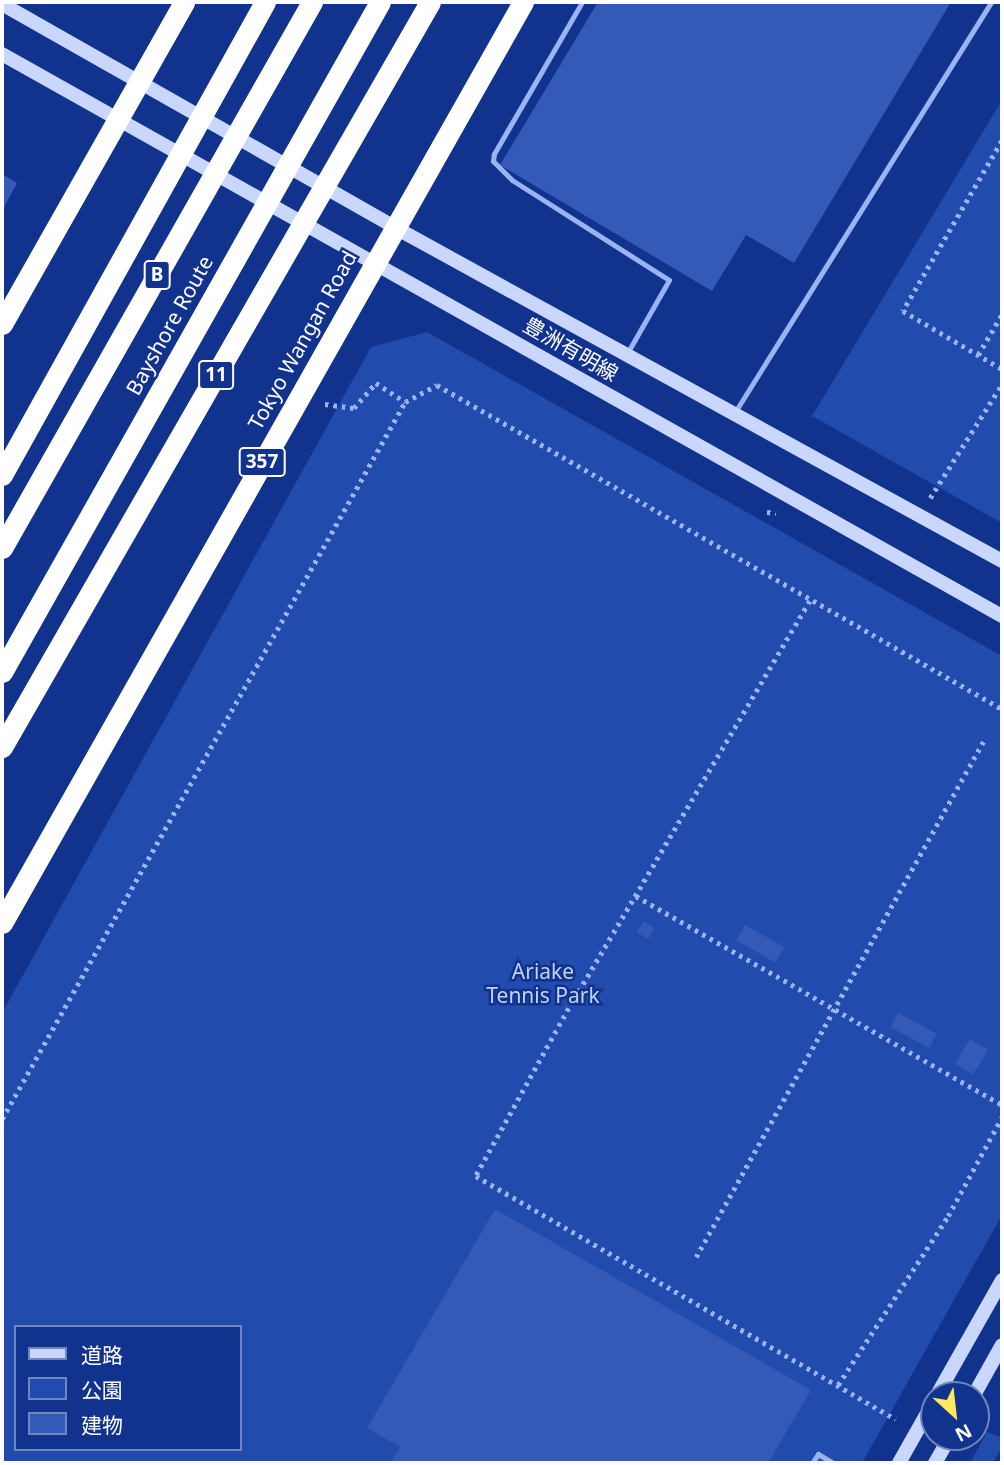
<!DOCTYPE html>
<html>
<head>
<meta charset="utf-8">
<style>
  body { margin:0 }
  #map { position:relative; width:1004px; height:1465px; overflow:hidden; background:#11338e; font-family:"Noto Sans","Noto Sans JP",sans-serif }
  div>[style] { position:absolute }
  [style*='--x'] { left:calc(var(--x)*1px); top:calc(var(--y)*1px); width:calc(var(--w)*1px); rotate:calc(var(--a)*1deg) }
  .green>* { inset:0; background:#224bae }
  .building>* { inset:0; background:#3459b6; transform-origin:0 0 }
  .path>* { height:4.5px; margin-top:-2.25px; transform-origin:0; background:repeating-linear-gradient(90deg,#9ab3f2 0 3.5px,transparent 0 8.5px) }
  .lane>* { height:5px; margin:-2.5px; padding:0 2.5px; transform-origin:2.5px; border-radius:2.5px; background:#9ab3f2 }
  .secondary>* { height:14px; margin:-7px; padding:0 7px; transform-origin:7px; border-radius:7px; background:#c9d7fc }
  .highway>* { height:21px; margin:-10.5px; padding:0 10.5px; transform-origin:10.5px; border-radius:10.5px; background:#fff }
  .highway-bridge>* { height:21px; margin:-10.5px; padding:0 10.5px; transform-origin:10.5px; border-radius:10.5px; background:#fff }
  span { translate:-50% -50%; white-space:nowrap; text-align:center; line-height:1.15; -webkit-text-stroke:5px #11338e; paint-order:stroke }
  .shield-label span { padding:2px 5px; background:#11338e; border:2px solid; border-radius:5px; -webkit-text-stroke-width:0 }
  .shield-label { font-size:19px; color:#fff; font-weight:700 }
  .street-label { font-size:21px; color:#fff }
  .park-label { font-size:21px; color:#c1d2fd }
  .frame { position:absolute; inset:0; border:4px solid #fff; pointer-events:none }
  .legend { position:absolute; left:14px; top:1325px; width:228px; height:126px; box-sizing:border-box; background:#11338e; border:2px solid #7085bb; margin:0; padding:9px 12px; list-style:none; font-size:21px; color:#fff }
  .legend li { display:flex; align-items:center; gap:14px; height:35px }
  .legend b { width:35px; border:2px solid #7085bb }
  .north { position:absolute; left:920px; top:1381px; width:70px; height:70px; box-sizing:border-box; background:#11338e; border:2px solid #7085bb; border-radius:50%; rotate:153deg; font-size:19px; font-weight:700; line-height:28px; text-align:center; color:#fff }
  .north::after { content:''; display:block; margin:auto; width:24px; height:32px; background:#ffea5b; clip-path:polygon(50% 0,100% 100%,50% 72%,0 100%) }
</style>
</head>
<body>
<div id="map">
  <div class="green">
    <i style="clip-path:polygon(1002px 100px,1002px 523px,812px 416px)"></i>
    <i style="clip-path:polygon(evenodd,427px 332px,1002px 656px,1002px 1215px,862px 1463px,2px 1463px,2px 1013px,371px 347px,427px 332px,16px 1327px,240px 1327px,240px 1449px,16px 1449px,16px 1327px)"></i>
    <i style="clip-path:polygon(987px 1432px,1001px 1437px,1002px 1447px,993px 1463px,970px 1463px)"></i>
  </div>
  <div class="building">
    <i style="clip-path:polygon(598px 2px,951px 2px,794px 263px,746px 235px,712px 291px,500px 165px)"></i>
    <i style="clip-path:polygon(2px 174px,17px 183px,2px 211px)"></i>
    <i style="left:644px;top:921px;width:13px;height:13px;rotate:32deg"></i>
    <i style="left:745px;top:925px;width:45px;height:18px;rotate:29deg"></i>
    <i style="left:898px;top:1013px;width:44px;height:16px;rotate:28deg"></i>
    <i style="left:970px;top:1039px;width:21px;height:29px;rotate:31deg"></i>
    <i style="clip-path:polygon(495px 1209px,811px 1390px,768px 1463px,390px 1463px,400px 1447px,367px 1428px)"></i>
  </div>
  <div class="path">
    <i style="--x:1002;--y:141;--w:197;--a:120.2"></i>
    <i style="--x:903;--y:311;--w:115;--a:30.4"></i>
    <i style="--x:978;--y:355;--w:48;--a:-59.7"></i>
    <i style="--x:325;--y:404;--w:29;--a:8"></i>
    <i style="--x:354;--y:408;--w:33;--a:-49"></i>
    <i style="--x:376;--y:383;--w:35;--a:33"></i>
    <i style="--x:930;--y:498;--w:135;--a:-57.7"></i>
    <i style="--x:767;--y:512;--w:9;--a:6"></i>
    <i style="--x:810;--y:601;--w:465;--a:120.6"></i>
    <i style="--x:573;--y:1001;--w:200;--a:119"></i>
    <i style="--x:476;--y:1176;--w:485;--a:30.1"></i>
    <i style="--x:636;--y:896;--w:421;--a:29.7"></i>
    <i style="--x:2;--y:1119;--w:822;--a:-60.66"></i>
    <i style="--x:405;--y:402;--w:36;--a:-28"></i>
    <i style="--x:437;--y:385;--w:651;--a:29.83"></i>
    <i style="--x:696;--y:1257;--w:590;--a:-60.87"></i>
    <i style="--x:838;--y:1385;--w:202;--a:-56.9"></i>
    <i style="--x:948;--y:1216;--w:113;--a:-61.4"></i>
  </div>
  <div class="lane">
    <i style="--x:582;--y:2;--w:176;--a:120.1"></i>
    <i style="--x:494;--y:154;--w:7;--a:98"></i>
    <i style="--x:493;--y:161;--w:27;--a:45"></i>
    <i style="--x:512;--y:180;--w:186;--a:32.5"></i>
    <i style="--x:669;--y:280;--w:83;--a:119.7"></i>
    <i style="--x:735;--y:412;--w:483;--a:-58"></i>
    <i style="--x:812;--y:1463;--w:11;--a:-56"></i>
    <i style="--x:818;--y:1454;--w:17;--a:31"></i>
  </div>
  <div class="secondary">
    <i style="--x:2;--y:4;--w:451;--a:29.6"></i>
    <i style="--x:394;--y:227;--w:694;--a:28.78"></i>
    <i style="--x:2;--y:54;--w:1147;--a:29.34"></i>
    <i style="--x:937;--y:1395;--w:132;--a:-60.5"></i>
    <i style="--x:974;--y:1395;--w:57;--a:-60.8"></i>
    <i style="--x:899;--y:1463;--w:71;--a:-60.6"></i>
    <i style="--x:935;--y:1463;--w:30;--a:-60"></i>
  </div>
  <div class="highway">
    <i style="--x:2;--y:324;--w:370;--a:-60.5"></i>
    <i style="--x:2;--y:923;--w:1058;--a:-60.5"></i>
  </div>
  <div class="highway-bridge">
    <i style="--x:2;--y:475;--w:541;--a:-60.92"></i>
    <i style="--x:2;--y:548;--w:628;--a:-60.41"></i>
    <i style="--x:2;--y:672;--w:769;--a:-60.57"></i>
    <i style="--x:2;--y:747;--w:859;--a:-60.12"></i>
  </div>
  <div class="shield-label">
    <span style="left:157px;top:275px">B</span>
    <span style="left:216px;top:375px">11</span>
    <span style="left:262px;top:462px">357</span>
  </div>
  <div class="street-label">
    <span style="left:169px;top:325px;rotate:-61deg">Bayshore Route</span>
    <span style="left:302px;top:340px;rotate:-61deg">Tokyo Wangan Road</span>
    <span style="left:571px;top:349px;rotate:30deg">豊洲有明線</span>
  </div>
  <div class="park-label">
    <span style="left:543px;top:983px">Ariake<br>Tennis Park</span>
  </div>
  <div class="frame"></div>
  <ul class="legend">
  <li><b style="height:9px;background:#c9d7fc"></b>道路</li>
  <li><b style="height:19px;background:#224bae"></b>公園</li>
  <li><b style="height:19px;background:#3459b6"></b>建物</li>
  </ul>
  <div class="north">N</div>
</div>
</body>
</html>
